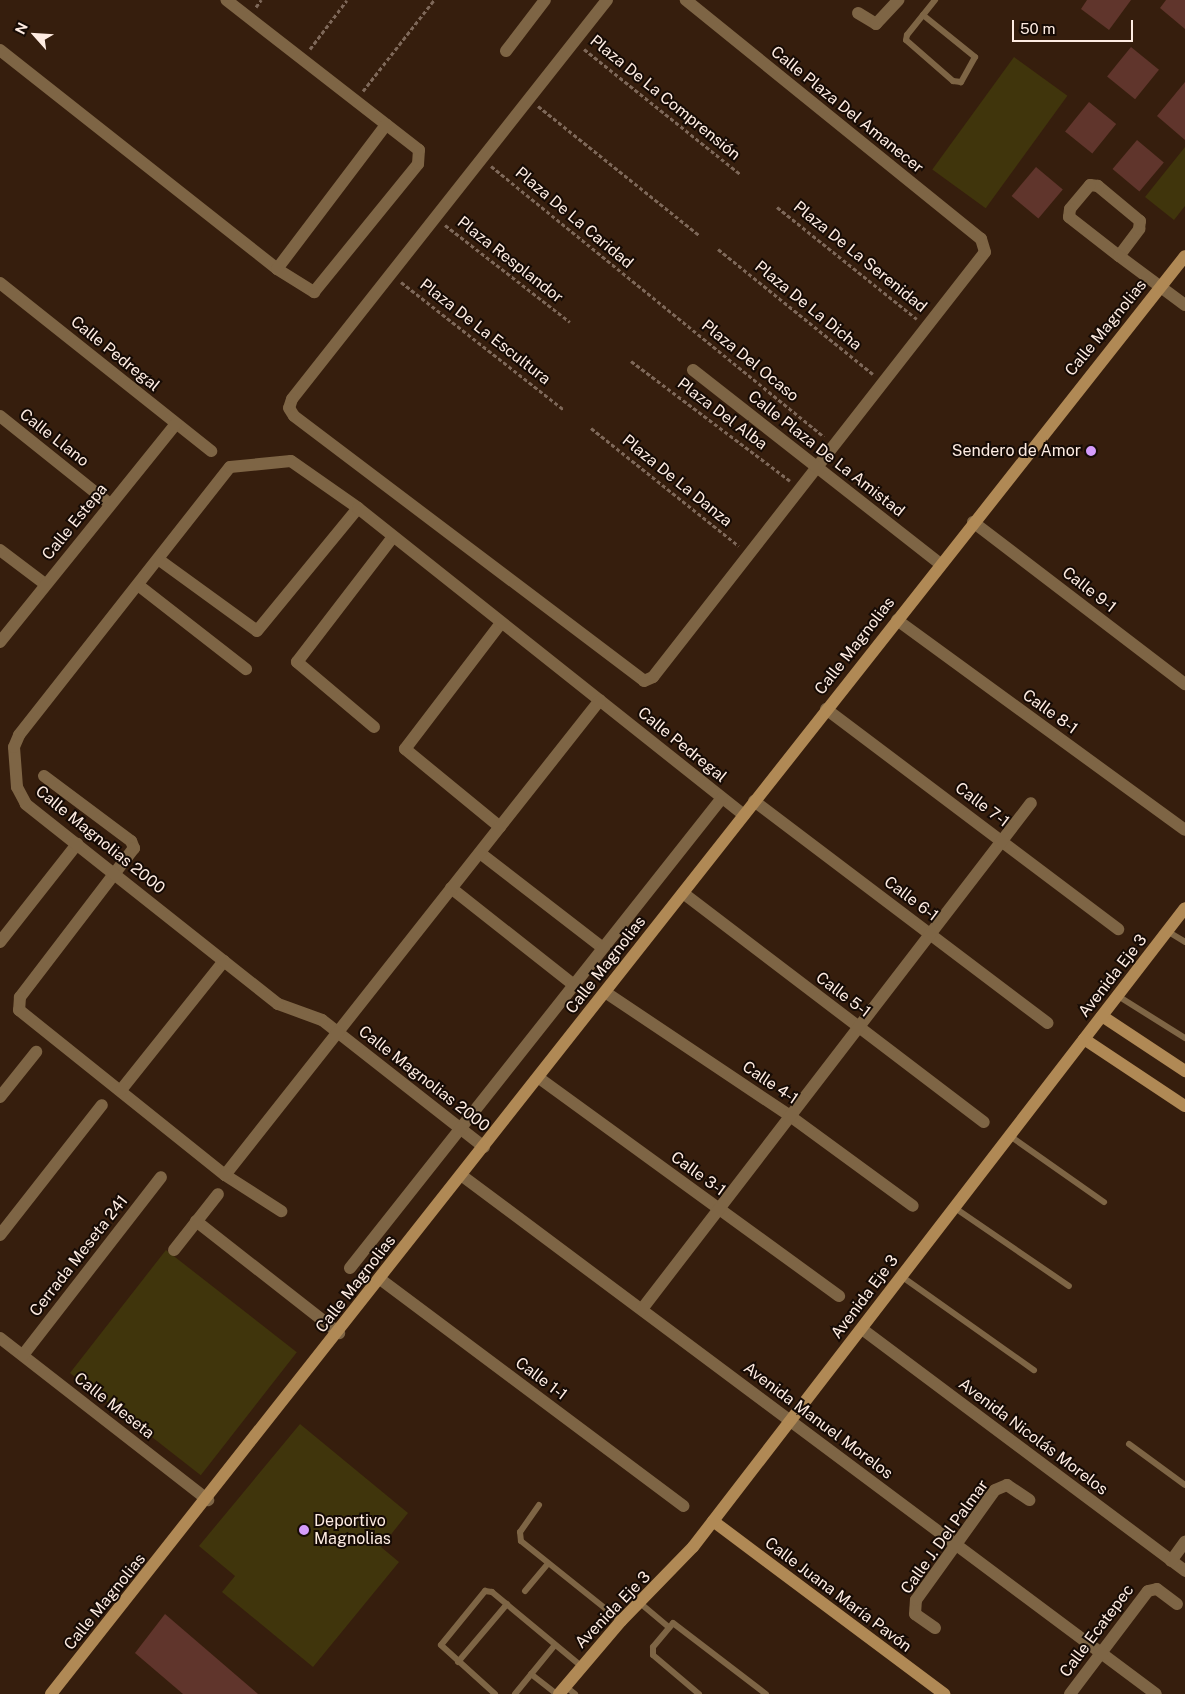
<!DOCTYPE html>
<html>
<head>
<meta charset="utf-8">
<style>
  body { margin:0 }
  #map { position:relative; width:1185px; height:1694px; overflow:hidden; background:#361e0d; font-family:"Public Sans",sans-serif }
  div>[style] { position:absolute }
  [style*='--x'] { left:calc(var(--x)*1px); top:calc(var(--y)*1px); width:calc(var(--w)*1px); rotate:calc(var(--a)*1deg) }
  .green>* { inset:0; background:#40350c; transform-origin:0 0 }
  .building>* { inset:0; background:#60352c; transform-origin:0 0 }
  .path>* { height:3px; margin-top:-1.5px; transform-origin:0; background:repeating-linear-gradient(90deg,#7e6859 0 4px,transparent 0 6.5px) }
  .lane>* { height:6px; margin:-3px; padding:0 3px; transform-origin:3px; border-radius:3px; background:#7e6545 }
  .street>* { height:12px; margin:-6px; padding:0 6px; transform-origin:6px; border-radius:6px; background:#7e6545 }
  .secondary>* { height:12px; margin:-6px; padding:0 6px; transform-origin:6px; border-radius:6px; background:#b08955 }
  .dots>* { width:14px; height:14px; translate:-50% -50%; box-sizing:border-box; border:2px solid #160b05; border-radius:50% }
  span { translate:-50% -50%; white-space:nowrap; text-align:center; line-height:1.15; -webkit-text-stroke:4px #160b05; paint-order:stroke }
  .street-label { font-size:16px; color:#feece2 }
  .poi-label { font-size:16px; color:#feece2 }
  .right { translate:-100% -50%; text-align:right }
  .left { translate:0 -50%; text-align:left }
  .north { position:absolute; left:10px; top:10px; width:50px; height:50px; -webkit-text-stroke:4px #160b05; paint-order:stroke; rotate:296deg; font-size:14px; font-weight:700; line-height:20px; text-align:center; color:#feece2 }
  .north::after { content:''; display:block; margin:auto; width:18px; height:22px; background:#feece2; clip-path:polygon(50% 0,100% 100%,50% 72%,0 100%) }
  .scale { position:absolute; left:1012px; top:20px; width:121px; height:22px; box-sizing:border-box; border:2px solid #feece2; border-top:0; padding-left:6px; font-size:15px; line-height:18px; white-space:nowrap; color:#feece2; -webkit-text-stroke:4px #160b05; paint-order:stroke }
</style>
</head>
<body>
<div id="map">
  <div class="green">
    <i style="left:1014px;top:57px;width:66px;height:139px;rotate:36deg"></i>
    <i style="clip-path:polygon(1185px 147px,1185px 206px,1174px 220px,1145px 197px)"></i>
    <i style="left:166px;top:1250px;width:166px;height:156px;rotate:38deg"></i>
    <i style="clip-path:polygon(300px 1424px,408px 1513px,381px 1547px,399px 1562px,313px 1667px,222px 1592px,235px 1576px,199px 1546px)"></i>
  </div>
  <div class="building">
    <i style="clip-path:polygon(1087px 0,1131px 0,1109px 30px,1081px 9px)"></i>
    <i style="clip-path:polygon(1166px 0,1185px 0,1185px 29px,1160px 8px)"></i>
    <i style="left:1131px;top:47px;width:36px;height:38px;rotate:39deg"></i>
    <i style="clip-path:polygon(1185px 82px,1185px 140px,1157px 116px)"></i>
    <i style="left:1089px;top:102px;width:35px;height:38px;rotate:39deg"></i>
    <i style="left:1137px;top:140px;width:35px;height:38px;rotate:40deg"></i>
    <i style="left:1036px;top:167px;width:35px;height:38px;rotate:40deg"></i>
    <i style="clip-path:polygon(165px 1614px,258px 1694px,183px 1694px,135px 1653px)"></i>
  </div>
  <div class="path">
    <i style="--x:256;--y:7;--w:9;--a:-54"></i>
    <i style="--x:310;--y:49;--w:61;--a:-52.9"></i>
    <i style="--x:584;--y:49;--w:201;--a:38.7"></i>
    <i style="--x:363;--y:91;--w:115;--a:-52"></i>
    <i style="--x:538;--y:106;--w:206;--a:38.7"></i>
    <i style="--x:491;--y:166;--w:429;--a:39.1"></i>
    <i style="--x:777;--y:207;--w:179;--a:38.7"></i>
    <i style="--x:445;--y:225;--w:158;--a:37.8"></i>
    <i style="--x:718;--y:249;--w:199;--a:38.9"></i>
    <i style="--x:401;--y:282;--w:206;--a:38.1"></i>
    <i style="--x:631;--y:361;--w:199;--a:37"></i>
    <i style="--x:591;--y:428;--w:189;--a:38.6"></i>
  </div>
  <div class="lane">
    <i style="--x:923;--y:15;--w:67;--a:38.9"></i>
    <i style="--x:975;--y:57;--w:29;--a:119"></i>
    <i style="--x:961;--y:82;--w:8;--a:-173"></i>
    <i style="--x:953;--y:81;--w:62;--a:-138.9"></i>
    <i style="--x:906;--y:40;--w:5;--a:-79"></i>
    <i style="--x:907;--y:35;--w:45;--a:-51.3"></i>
    <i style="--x:1167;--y:931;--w:21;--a:31"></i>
    <i style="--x:1118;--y:996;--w:79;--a:32.1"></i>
    <i style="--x:1010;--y:1136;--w:115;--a:35.1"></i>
    <i style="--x:955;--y:1208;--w:138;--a:34.4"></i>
    <i style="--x:901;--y:1276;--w:163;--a:35.3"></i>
    <i style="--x:1129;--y:1444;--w:69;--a:36.2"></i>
    <i style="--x:539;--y:1505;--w:33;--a:125"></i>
    <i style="--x:520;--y:1532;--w:9;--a:84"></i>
    <i style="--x:521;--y:1541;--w:128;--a:38.7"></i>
    <i style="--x:525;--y:1591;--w:35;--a:-50"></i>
    <i style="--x:640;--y:1603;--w:38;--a:40"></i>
    <i style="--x:458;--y:1662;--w:76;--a:-49.8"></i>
    <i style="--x:531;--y:1674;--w:33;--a:38"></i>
    <i style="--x:565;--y:1686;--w:13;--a:39"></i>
    <i style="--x:495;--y:1694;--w:73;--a:-137.8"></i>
    <i style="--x:441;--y:1645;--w:70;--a:-50.8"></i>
    <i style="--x:485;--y:1591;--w:7;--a:8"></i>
    <i style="--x:492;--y:1592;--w:116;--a:39.7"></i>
    <i style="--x:515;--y:1694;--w:63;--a:-50.8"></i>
    <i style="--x:699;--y:1694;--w:60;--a:-139.7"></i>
    <i style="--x:653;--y:1655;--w:8;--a:-90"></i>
    <i style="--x:653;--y:1647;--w:31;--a:-50"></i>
    <i style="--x:673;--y:1623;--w:117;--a:37.4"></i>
  </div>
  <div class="street">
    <i style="--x:607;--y:0;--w:508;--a:128.29"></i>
    <i style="--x:292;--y:399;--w:9;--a:108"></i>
    <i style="--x:289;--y:408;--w:9;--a:58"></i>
    <i style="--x:294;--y:416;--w:439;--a:37.1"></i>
    <i style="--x:644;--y:681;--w:10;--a:-24"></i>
    <i style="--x:653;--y:677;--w:539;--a:-52"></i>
    <i style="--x:985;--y:252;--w:14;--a:-107"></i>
    <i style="--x:981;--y:239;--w:380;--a:-141"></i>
    <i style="--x:858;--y:13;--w:21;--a:31"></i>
    <i style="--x:876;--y:24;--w:33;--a:-47"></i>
    <i style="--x:0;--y:50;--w:353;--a:38.3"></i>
    <i style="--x:277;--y:269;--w:44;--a:31.9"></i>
    <i style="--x:314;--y:292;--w:165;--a:-50.9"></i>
    <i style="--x:418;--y:164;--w:14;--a:-86"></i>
    <i style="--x:419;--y:150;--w:244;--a:-142.1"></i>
    <i style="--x:506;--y:51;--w:64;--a:-52.6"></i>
    <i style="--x:1119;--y:256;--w:34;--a:-53"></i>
    <i style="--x:1139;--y:229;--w:8;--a:-83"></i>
    <i style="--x:1140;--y:221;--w:55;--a:-140.2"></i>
    <i style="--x:1098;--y:186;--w:8;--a:-173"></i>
    <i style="--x:1090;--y:185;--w:31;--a:130"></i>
    <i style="--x:1070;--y:209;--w:8;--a:97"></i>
    <i style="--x:1069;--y:217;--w:63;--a:38"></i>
    <i style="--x:1119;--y:256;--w:82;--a:36.6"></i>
    <i style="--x:277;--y:269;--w:181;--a:-52.9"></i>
    <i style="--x:0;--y:283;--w:270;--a:38.5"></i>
    <i style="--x:693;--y:370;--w:314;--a:38.1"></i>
    <i style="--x:0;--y:416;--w:141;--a:38.7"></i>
    <i style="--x:973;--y:522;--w:267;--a:37.4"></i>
    <i style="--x:0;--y:550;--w:56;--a:37.1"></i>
    <i style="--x:158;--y:559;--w:122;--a:36"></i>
    <i style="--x:257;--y:631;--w:159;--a:-50.6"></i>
    <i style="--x:138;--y:585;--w:137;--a:37.9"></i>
    <i style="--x:897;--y:620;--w:356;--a:36.1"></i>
    <i style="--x:0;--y:642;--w:280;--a:-51.1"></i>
    <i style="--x:826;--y:709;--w:366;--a:37"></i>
    <i style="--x:374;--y:727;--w:101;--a:-139.8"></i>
    <i style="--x:297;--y:662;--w:158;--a:-52.5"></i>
    <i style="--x:44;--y:776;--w:109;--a:36.8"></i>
    <i style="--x:131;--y:841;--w:8;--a:67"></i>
    <i style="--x:134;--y:848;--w:188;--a:127.4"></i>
    <i style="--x:20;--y:997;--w:13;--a:94"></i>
    <i style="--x:19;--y:1010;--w:264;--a:38.7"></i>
    <i style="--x:225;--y:1175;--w:67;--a:32.7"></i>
    <i style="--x:754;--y:801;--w:368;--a:37.1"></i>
    <i style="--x:500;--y:827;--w:123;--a:-140.6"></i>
    <i style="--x:405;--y:749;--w:158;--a:-52.7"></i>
    <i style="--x:480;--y:853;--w:155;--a:37.7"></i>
    <i style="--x:451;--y:888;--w:157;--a:38.3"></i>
    <i style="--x:683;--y:893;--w:378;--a:37.3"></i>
    <i style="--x:0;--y:942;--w:125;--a:-51.8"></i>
    <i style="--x:605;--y:992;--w:223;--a:33.8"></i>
    <i style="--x:790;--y:1116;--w:152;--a:36.2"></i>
    <i style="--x:539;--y:1078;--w:371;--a:36"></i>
    <i style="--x:121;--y:1090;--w:165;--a:-51.4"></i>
    <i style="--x:0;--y:1097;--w:58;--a:-51.3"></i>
    <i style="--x:484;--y:1147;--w:206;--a:-141.9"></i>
    <i style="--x:322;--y:1020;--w:47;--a:-160"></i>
    <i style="--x:278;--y:1004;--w:322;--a:-141.6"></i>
    <i style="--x:26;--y:804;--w:19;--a:-118"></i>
    <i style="--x:17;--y:787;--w:40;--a:-94.3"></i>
    <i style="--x:14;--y:747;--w:13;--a:-67"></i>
    <i style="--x:19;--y:735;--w:341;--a:-51.8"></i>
    <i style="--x:230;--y:467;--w:61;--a:-5.6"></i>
    <i style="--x:291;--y:461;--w:82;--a:35"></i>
    <i style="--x:358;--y:508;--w:493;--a:38.5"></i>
    <i style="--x:225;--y:1175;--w:605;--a:-51.71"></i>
    <i style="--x:461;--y:1175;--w:867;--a:36.75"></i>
    <i style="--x:196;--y:1221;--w:182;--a:38.1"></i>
    <i style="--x:0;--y:1235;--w:165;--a:-51.9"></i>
    <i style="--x:174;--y:1250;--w:71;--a:-51.8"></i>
    <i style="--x:350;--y:1268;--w:599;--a:-51.64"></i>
    <i style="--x:380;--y:1279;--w:379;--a:36.8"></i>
    <i style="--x:642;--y:1309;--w:638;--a:-52.45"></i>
    <i style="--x:862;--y:1329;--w:404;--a:36.8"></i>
    <i style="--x:0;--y:1338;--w:264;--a:37.9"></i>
    <i style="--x:23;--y:1355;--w:225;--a:-52.2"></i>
    <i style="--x:1171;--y:1561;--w:24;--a:-54"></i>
    <i style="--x:935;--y:1628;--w:24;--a:-145"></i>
    <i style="--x:915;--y:1614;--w:14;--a:-86"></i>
    <i style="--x:916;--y:1600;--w:135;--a:-54.3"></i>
    <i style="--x:995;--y:1490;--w:13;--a:-23"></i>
    <i style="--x:1007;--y:1485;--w:27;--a:34"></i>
    <i style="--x:1070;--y:1694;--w:129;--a:-52.9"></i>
    <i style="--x:1148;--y:1591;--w:9;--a:-13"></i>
    <i style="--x:1157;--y:1589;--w:25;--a:37"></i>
  </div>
  <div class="secondary">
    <i style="--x:1102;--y:1016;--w:100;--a:33.5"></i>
    <i style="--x:1084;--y:1039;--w:121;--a:33.6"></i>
    <i style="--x:713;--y:1521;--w:289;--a:36.8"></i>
    <i style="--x:51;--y:1694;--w:1831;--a:-51.74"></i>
    <i style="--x:559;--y:1694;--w:96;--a:-49.7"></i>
    <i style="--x:621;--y:1621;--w:103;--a:-45.8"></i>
    <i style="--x:693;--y:1547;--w:806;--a:-52.41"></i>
  </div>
  <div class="dots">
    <i style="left:1091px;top:451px;background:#d59cfb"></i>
    <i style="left:304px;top:1530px;background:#d59cfb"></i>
  </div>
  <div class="street-label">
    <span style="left:665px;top:98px;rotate:39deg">Plaza De La Comprensión</span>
    <span style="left:847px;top:110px;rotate:39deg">Calle Plaza Del Amanecer</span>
    <span style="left:574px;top:218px;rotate:40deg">Plaza De La Caridad</span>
    <span style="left:860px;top:257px;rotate:39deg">Plaza De La Serenidad</span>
    <span style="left:510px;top:260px;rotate:38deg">Plaza Resplandor</span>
    <span style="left:808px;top:306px;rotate:39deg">Plaza De La Dicha</span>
    <span style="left:1106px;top:328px;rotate:-51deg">Calle Magnolias</span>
    <span style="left:485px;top:332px;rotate:38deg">Plaza De La Escultura</span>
    <span style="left:115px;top:354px;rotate:39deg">Calle Pedregal</span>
    <span style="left:750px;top:361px;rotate:39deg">Plaza Del Ocaso</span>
    <span style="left:722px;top:414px;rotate:37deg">Plaza Del Alba</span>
    <span style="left:54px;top:438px;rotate:38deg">Calle Llano</span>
    <span style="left:826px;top:454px;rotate:38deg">Calle Plaza De La Amistad</span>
    <span style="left:677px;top:481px;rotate:39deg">Plaza De La Danza</span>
    <span style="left:75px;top:522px;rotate:-51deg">Calle Estepa</span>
    <span style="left:1089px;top:590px;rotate:38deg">Calle 9-1</span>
    <span style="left:855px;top:646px;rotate:-52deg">Calle Magnolias</span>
    <span style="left:1050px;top:712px;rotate:36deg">Calle 8-1</span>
    <span style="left:682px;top:745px;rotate:39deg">Calle Pedregal</span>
    <span style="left:982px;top:805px;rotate:37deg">Calle 7-1</span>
    <span style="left:100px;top:840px;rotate:39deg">Calle Magnolias 2000</span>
    <span style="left:911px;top:899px;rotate:37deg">Calle 6-1</span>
    <span style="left:606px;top:965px;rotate:-52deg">Calle Magnolias</span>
    <span style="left:1113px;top:976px;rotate:-52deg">Avenida Eje 3</span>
    <span style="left:843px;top:995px;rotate:37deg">Calle 5-1</span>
    <span style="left:424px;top:1079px;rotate:38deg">Calle Magnolias 2000</span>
    <span style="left:770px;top:1083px;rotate:34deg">Calle 4-1</span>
    <span style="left:698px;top:1174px;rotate:36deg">Calle 3-1</span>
    <span style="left:79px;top:1256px;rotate:-52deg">Cerrada Meseta 241</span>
    <span style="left:356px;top:1284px;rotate:-52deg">Calle Magnolias</span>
    <span style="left:865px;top:1297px;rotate:-53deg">Avenida Eje 3</span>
    <span style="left:541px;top:1379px;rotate:37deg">Calle 1-1</span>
    <span style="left:114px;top:1406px;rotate:38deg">Calle Meseta</span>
    <span style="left:818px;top:1421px;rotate:37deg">Avenida Manuel Morelos</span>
    <span style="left:1033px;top:1437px;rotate:37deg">Avenida Nicolás Morelos</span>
    <span style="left:945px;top:1537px;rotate:-54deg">Calle J. Del Palmar</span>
    <span style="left:838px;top:1595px;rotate:37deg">Calle Juana María Pavón</span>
    <span style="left:105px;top:1602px;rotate:-51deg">Calle Magnolias</span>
    <span style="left:613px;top:1610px;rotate:-46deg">Avenida Eje 3</span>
    <span style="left:1097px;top:1631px;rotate:-53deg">Calle Ecatepec</span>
  </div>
  <div class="poi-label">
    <span class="right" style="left:1081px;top:451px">Sendero de Amor</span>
    <span class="left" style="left:314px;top:1530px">Deportivo<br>Magnolias</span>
  </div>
  <div class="north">N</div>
  <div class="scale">50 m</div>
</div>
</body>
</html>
